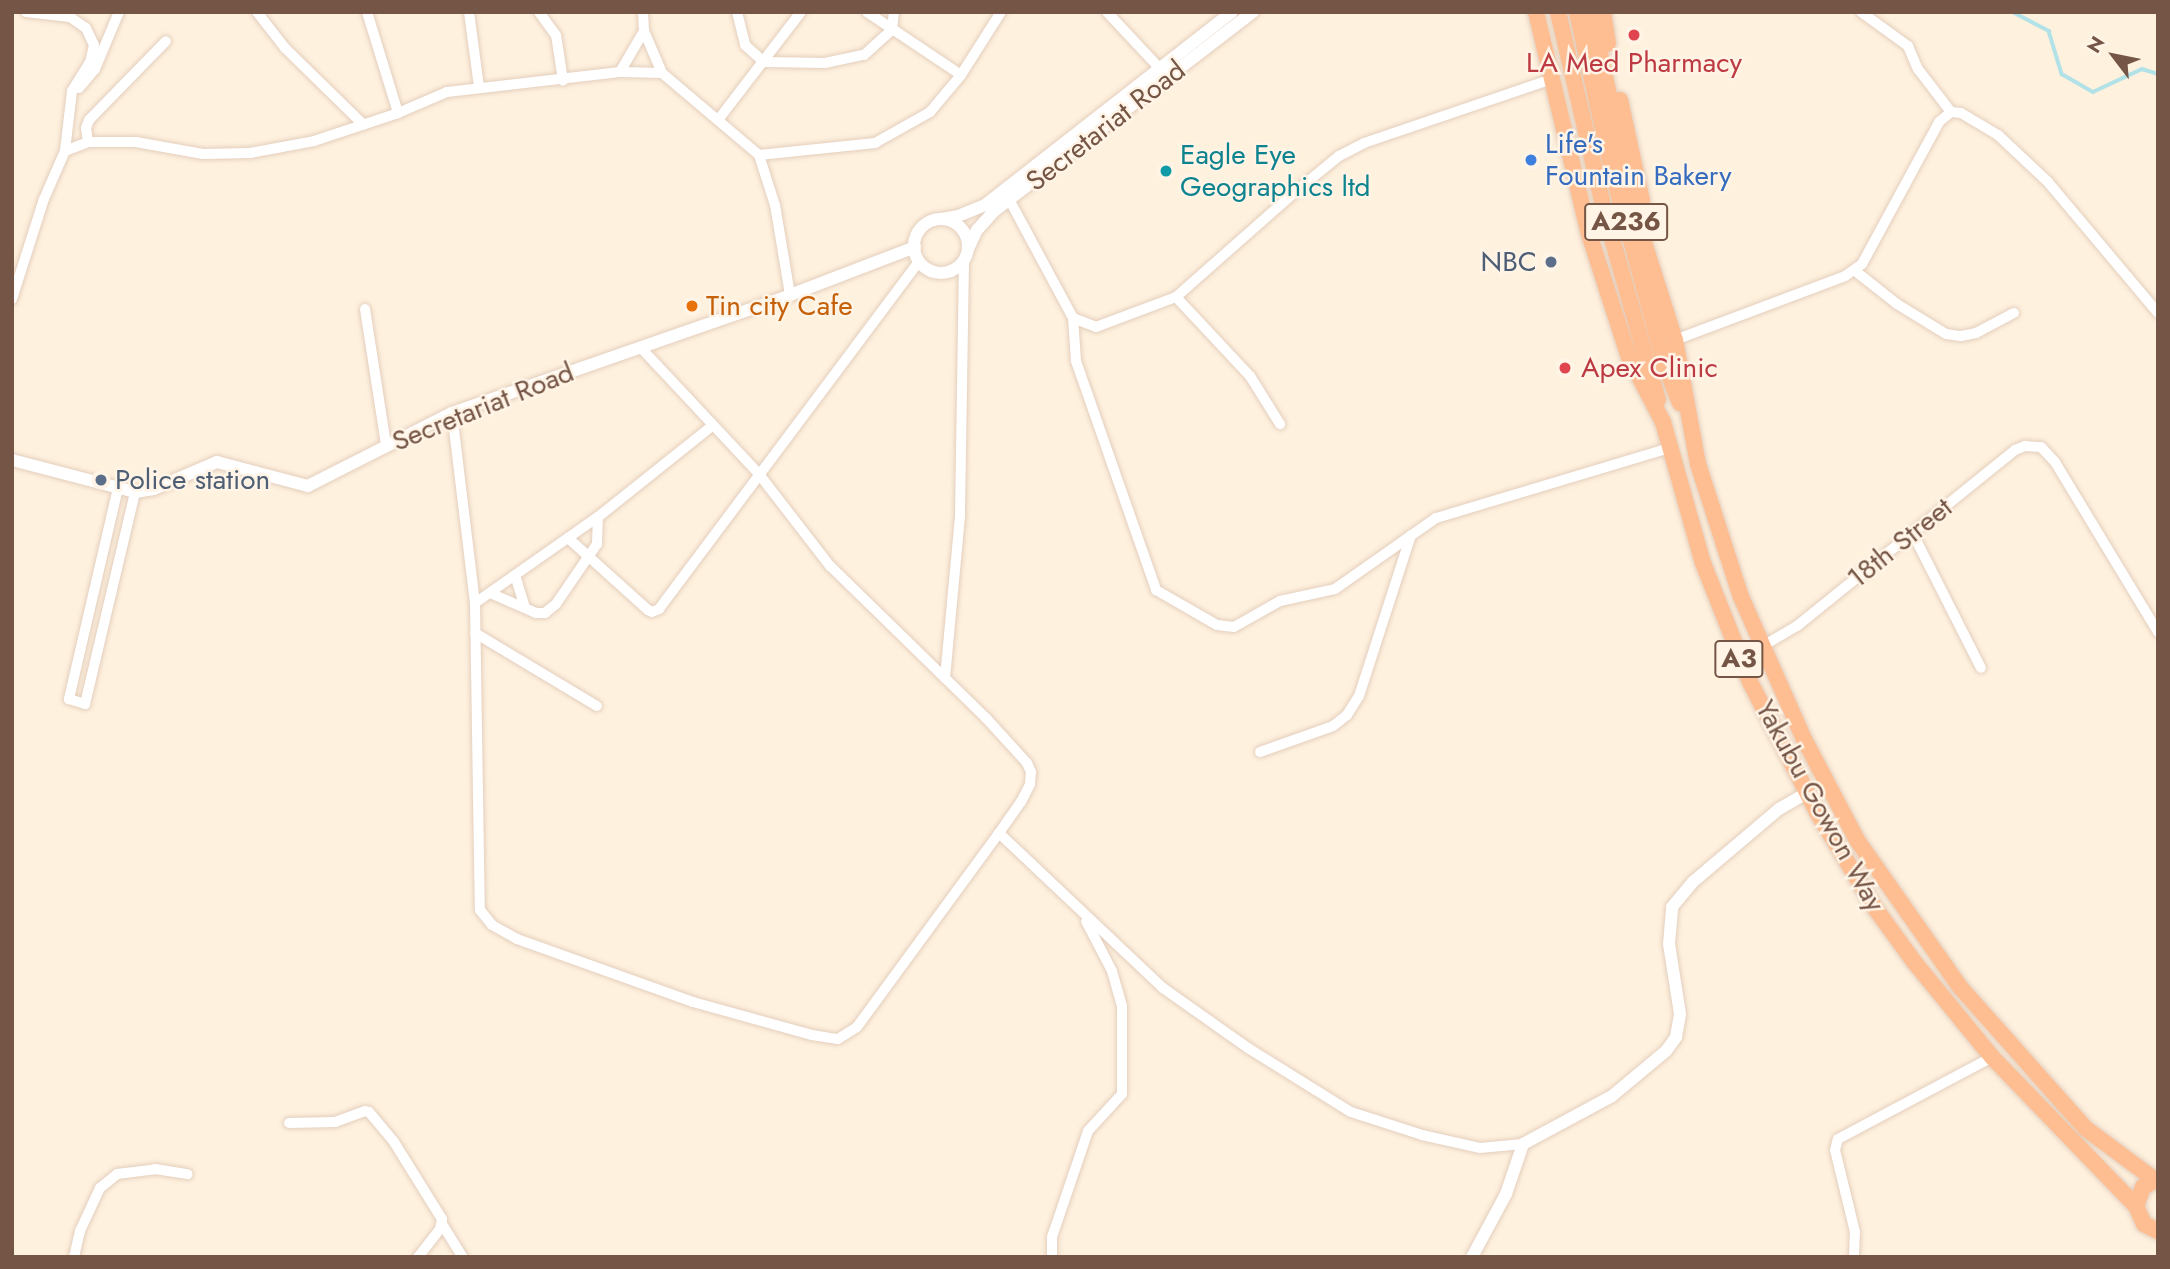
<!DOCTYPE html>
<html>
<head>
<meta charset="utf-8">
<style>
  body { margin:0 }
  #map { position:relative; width:2170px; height:1269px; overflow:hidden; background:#fef1de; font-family:Jost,sans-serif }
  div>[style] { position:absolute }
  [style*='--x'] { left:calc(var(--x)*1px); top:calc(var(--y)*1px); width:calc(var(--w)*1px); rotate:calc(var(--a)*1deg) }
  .stream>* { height:3.5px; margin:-1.75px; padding:0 1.75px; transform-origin:1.75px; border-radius:1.75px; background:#b2e2e8 }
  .roads { filter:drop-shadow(0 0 2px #e4cebd) drop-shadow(0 0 2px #e4cebd) }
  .minor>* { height:10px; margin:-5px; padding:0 5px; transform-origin:5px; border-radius:5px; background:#fff }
  .tertiary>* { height:12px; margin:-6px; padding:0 6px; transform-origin:6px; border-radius:6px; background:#fff }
  .tertiary>.ring { margin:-6px; padding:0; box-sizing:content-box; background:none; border:12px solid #fff; border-radius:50% }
  .trunk>* { height:16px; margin:-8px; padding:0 8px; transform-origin:8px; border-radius:8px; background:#febe92 }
  .dots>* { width:19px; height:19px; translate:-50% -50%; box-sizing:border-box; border:4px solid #fff4e6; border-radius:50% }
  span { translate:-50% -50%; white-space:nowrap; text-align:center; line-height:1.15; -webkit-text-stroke:5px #fff4e6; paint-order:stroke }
  .shield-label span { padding:2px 5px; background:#fff4e6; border:2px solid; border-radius:5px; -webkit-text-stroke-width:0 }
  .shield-label { font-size:26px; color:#755545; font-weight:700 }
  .health-label { font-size:28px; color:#be3a42 }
  .left { translate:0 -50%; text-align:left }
  .street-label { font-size:28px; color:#755545 }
  .shop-label { font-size:28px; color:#366cbe }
  .culture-label { font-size:28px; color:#0d838f }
  .service-label { font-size:28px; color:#4e5e75 }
  .right { translate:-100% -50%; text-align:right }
  .food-label { font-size:28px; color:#c56008 }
  .frame { position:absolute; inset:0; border:14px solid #755545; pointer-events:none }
  .north { position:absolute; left:2079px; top:21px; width:70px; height:70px; -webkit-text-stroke:5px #fff4e6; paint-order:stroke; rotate:302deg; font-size:19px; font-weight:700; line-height:28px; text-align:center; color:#755545 }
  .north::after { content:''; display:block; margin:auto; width:24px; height:32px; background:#755545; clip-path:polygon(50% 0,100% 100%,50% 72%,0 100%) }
</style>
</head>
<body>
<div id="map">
  <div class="stream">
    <i style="--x:2013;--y:12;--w:41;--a:27.8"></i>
    <i style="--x:2049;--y:31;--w:45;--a:73.2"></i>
    <i style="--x:2062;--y:74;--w:36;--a:30"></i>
    <i style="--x:2093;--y:92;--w:54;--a:-25.1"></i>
    <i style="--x:2142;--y:69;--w:17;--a:17"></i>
  </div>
  <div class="roads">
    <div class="minor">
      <i style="--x:26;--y:12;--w:44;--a:6.5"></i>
      <i style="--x:70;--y:17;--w:19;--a:35"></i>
      <i style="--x:86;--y:28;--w:19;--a:65"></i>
      <i style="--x:94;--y:45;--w:17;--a:103"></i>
      <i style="--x:90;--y:62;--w:34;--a:122"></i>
      <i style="--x:72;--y:91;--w:60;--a:96.7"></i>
      <i style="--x:257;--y:12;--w:46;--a:52.1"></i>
      <i style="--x:285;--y:48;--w:110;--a:44.3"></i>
      <i style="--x:367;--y:12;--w:106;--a:72.9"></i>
      <i style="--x:469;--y:12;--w:76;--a:82.4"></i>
      <i style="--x:539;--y:12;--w:29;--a:54"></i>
      <i style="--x:556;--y:35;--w:46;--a:81.2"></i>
      <i style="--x:643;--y:12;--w:19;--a:87"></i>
      <i style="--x:644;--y:31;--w:46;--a:66.8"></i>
      <i style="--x:662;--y:73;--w:127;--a:40.2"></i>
      <i style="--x:759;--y:155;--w:117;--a:-5.9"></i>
      <i style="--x:875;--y:143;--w:63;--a:-29.4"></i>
      <i style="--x:930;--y:112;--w:48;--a:-50"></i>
      <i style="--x:961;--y:75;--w:75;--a:-57.6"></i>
      <i style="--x:737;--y:12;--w:34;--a:76"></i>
      <i style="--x:745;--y:45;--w:25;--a:42"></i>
      <i style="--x:764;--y:62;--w:61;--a:0.9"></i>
      <i style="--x:825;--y:63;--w:40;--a:-12"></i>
      <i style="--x:864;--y:55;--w:38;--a:-42"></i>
      <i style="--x:892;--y:30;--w:18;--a:-84"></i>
      <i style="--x:867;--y:12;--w:113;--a:33.8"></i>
      <i style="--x:1107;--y:12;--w:83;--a:46.9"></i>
      <i style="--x:1861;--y:12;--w:58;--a:35.9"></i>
      <i style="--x:1908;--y:46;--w:25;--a:67"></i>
      <i style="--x:1918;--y:69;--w:54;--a:52.5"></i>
      <i style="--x:620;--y:72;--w:48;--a:-59.7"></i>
      <i style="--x:79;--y:88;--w:25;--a:-50"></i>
      <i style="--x:95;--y:69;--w:62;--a:-67.2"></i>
      <i style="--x:718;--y:120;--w:136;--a:-52.5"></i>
      <i style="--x:88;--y:142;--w:14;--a:-98"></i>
      <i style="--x:86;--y:128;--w:9;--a:-69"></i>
      <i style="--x:89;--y:120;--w:110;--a:-45.7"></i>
      <i style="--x:759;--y:155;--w:52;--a:72.3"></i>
      <i style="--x:775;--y:205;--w:91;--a:80.5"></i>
      <i style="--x:1010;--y:201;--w:133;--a:61.7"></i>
      <i style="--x:1073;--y:318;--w:25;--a:21"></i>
      <i style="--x:1096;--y:327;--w:85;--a:-20.6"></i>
      <i style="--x:1176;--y:297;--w:159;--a:-41.4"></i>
      <i style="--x:1295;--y:192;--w:57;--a:-39.3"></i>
      <i style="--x:1339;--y:156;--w:28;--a:-27"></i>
      <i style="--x:1364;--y:143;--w:199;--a:-18.8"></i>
      <i style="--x:1854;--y:270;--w:55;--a:38.3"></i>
      <i style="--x:1897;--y:304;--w:57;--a:31.5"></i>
      <i style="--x:1946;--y:334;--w:15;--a:8"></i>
      <i style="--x:1961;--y:336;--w:15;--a:-11"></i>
      <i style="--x:1976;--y:333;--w:43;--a:-27.8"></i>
      <i style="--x:1176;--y:297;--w:108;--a:46.9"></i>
      <i style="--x:1250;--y:376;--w:57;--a:58"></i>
      <i style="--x:12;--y:299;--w:105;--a:-72.3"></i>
      <i style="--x:44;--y:199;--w:52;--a:-66.4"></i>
      <i style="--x:65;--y:151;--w:25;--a:-21"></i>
      <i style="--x:88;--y:142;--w:48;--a:0"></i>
      <i style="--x:136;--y:142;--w:68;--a:10.2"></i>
      <i style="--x:203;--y:154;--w:47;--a:-1.2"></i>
      <i style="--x:250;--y:153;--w:65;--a:-10.6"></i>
      <i style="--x:314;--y:141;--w:89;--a:-18.4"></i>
      <i style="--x:398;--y:113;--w:53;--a:-23.2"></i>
      <i style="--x:447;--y:92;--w:174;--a:-6.6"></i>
      <i style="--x:620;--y:72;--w:42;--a:1.4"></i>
      <i style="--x:365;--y:309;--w:138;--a:81.2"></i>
      <i style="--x:1073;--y:318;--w:43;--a:86"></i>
      <i style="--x:1076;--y:361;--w:243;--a:70.7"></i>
      <i style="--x:1156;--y:590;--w:70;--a:29.8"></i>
      <i style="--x:1217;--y:625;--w:17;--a:7"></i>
      <i style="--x:1234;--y:627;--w:53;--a:-29.5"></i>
      <i style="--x:1280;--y:601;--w:56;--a:-12.3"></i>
      <i style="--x:1335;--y:589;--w:123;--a:-35.1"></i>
      <i style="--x:1436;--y:518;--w:244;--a:-16.7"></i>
      <i style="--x:1675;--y:340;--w:182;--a:-20.6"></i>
      <i style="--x:1845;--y:276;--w:21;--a:-35"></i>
      <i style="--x:1862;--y:264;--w:162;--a:-61.5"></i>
      <i style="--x:1939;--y:122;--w:16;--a:-40"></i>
      <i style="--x:1951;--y:112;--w:10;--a:6"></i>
      <i style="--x:1961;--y:113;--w:43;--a:30.7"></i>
      <i style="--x:1998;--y:135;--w:69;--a:43.2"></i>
      <i style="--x:2048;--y:182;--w:171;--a:50"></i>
      <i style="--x:452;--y:413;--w:191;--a:83.1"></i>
      <i style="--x:475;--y:603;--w:307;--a:89.1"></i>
      <i style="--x:480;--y:910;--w:19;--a:51"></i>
      <i style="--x:492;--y:925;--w:29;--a:29"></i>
      <i style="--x:517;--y:939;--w:187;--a:19.7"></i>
      <i style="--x:693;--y:1002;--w:123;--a:15.5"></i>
      <i style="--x:812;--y:1035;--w:26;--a:9"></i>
      <i style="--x:838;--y:1039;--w:22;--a:-32"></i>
      <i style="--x:857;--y:1027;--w:240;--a:-53.8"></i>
      <i style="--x:999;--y:833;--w:38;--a:-55"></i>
      <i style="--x:1021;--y:802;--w:20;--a:-63"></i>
      <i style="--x:1030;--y:784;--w:12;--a:-85"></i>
      <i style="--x:1031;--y:772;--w:10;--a:-114"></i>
      <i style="--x:1027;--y:763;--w:61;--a:-132.3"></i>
      <i style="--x:986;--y:718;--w:218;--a:-135.7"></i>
      <i style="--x:830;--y:566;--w:116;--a:-127.7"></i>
      <i style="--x:759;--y:474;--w:174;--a:-133.1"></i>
      <i style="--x:118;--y:488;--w:217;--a:103.1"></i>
      <i style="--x:69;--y:699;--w:17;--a:17"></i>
      <i style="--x:85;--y:704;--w:218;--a:-76.7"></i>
      <i style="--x:1913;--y:534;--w:150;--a:63.1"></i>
      <i style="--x:568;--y:538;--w:108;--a:42"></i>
      <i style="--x:648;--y:610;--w:4;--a:27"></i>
      <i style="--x:652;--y:612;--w:8;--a:-23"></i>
      <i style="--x:659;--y:609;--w:434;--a:-53.2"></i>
      <i style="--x:515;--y:575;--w:34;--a:73"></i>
      <i style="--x:490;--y:593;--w:50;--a:23.5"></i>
      <i style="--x:536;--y:613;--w:9;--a:0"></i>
      <i style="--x:545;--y:613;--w:14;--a:-39"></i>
      <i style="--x:556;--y:604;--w:73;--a:-55.7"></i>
      <i style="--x:597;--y:544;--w:27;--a:-88"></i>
      <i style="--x:475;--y:603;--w:150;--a:-35"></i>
      <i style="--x:598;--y:517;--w:146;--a:-38.6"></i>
      <i style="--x:475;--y:633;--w:142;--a:30.9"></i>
      <i style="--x:1761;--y:647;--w:42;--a:-30.3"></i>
      <i style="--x:1797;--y:626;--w:280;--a:-38.9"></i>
      <i style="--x:2015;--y:450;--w:11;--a:-22"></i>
      <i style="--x:2025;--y:446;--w:16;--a:4"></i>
      <i style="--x:2041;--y:447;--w:21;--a:47"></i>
      <i style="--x:2055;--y:462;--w:199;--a:58.8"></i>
      <i style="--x:945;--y:678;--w:164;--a:-84.7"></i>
      <i style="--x:960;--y:515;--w:254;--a:-89.1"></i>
      <i style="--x:1260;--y:752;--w:77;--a:-19.6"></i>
      <i style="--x:1333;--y:726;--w:18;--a:-38"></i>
      <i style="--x:1347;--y:715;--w:22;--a:-58"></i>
      <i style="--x:1359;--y:696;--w:169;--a:-72.1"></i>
      <i style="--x:999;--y:833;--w:226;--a:43.4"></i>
      <i style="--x:1163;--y:988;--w:104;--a:35.2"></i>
      <i style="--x:1248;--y:1048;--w:121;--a:31.9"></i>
      <i style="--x:1351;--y:1112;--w:75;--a:17.9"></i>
      <i style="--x:1422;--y:1135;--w:59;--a:12.6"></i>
      <i style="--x:1480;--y:1148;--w:43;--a:-5.3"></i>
      <i style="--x:289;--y:1123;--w:46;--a:-1.2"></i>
      <i style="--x:335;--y:1122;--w:32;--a:-20"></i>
      <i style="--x:365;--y:1111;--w:4;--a:14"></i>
      <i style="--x:369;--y:1112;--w:39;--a:50"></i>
      <i style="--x:394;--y:1142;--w:91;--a:58.1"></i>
      <i style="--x:442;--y:1219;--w:10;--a:101"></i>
      <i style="--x:440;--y:1229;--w:36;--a:128"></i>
      <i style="--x:442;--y:1224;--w:39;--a:58"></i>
      <i style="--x:74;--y:1257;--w:27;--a:-77"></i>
      <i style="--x:80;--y:1231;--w:47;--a:-65.1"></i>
      <i style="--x:100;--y:1188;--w:22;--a:-39"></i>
      <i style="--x:117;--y:1174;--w:38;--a:-7"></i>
      <i style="--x:155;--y:1169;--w:33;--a:9"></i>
      <i style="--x:1052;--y:1257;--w:20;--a:-90"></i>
      <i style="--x:1052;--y:1237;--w:112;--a:-71.2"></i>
      <i style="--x:1088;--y:1131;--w:50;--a:-47.4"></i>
      <i style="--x:1122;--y:1094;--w:88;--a:-90"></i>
      <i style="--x:1122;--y:1006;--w:36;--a:-106"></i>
      <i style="--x:1112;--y:971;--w:56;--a:-117.5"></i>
      <i style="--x:1854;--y:1257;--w:25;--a:-88"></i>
      <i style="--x:1855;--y:1232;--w:84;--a:-103.7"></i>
      <i style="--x:1835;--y:1150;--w:11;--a:-75"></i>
      <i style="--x:1838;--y:1139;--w:174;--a:-28"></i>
    </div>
    <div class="tertiary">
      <i style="--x:941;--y:219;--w:17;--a:-10"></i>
      <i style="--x:958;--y:216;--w:29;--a:-22"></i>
      <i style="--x:985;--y:205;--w:313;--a:-38"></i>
      <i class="ring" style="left:914px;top:219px;width:42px;height:42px"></i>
      <i style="--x:968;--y:249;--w:21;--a:-65"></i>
      <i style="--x:977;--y:230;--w:24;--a:-48"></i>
      <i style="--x:993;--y:212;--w:328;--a:-37.6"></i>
      <i style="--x:12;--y:460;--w:127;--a:14.6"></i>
      <i style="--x:135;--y:492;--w:19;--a:-9"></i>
      <i style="--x:154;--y:489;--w:69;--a:-23.2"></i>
      <i style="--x:217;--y:462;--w:94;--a:14.8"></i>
      <i style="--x:308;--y:486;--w:161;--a:-26.9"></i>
      <i style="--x:452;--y:413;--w:358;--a:-19.2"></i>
      <i style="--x:790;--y:295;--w:134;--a:-21"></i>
      <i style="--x:1472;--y:1257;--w:72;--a:-61.6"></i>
      <i style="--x:1506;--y:1194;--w:53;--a:-71.2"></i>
      <i style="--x:1523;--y:1144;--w:101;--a:-28.3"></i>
      <i style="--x:1612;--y:1096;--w:70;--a:-39.8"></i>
      <i style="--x:1666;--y:1051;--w:17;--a:-54"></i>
      <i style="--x:1676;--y:1037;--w:23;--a:-80"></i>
      <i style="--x:1680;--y:1014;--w:71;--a:-98.9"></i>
      <i style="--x:1669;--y:944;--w:37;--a:-85"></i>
      <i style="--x:1672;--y:907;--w:34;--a:-50"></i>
      <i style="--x:1694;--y:881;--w:111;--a:-40.3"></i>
      <i style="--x:1779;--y:809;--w:32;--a:-30"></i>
    </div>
    <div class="trunk">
      <i style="--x:1536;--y:12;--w:228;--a:76.6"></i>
      <i style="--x:1589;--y:234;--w:129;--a:72"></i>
      <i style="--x:1629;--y:357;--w:73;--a:62.4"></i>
      <i style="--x:1663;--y:422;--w:147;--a:74.2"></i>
      <i style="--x:1703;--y:563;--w:128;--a:68.4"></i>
      <i style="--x:1750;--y:682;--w:146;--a:62.7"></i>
      <i style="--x:1817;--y:812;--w:112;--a:58.9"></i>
      <i style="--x:1875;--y:908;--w:68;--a:54"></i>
      <i style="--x:1915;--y:963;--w:122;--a:50.7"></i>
      <i style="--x:1992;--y:1057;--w:207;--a:46"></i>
      <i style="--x:1558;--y:12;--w:207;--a:76.9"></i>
      <i style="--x:1605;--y:214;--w:193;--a:74.1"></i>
      <i style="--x:1577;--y:12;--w:166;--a:77.5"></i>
      <i style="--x:1613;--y:174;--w:198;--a:74.8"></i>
      <i style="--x:1665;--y:365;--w:41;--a:68.5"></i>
      <i style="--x:1591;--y:12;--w:204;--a:77.8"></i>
      <i style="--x:1634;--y:211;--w:135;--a:72.4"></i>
      <i style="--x:1675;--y:340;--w:126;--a:79.5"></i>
      <i style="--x:1698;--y:464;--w:140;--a:72.1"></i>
      <i style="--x:1741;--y:597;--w:155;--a:66.1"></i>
      <i style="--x:1804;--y:739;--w:114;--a:62.3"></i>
      <i style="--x:1857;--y:840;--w:179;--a:55"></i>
      <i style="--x:1960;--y:987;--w:188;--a:48.4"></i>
      <i style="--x:2085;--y:1128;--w:87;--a:36.6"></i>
      <i style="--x:1603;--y:12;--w:32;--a:81"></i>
      <i style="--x:1620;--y:100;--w:103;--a:77.7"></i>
      <i style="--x:2158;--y:1179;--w:17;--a:152"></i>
      <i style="--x:2143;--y:1187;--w:20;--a:110"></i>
      <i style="--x:2136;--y:1206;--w:20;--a:66"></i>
      <i style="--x:2144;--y:1224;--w:16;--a:27"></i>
    </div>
  </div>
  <div class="dots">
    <i style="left:1634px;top:35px;background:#e0444e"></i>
    <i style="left:1531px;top:160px;background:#3f7fe0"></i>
    <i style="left:1166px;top:171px;background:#0f9aa8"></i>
    <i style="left:1551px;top:262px;background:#5c6f8a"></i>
    <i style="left:692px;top:306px;background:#e8710a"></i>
    <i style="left:1565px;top:368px;background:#e0444e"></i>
    <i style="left:101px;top:480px;background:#5c6f8a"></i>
  </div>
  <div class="shield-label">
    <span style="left:1626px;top:222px">A236</span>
    <span style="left:1739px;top:659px">A3</span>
  </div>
  <div class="health-label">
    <span style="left:1634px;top:63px">LA Med Pharmacy</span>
    <span class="left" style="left:1581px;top:368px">Apex Clinic</span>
  </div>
  <div class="street-label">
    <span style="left:1106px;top:126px;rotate:-38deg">Secretariat Road</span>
    <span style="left:483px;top:407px;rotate:-22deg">Secretariat Road</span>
    <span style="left:1900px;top:543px;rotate:-39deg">18th Street</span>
    <span style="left:1820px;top:806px;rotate:61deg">Yakubu Gowon Way</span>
  </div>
  <div class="shop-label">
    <span class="left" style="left:1545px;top:160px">Life's<br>Fountain Bakery</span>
  </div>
  <div class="culture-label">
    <span class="left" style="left:1180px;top:171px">Eagle Eye<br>Geographics ltd</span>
  </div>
  <div class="service-label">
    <span class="right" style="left:1537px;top:262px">NBC</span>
    <span class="left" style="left:115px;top:480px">Police station</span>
  </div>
  <div class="food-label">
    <span class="left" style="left:706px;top:306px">Tin city Cafe</span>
  </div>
  <div class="frame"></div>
  <div class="north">N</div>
</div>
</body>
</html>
